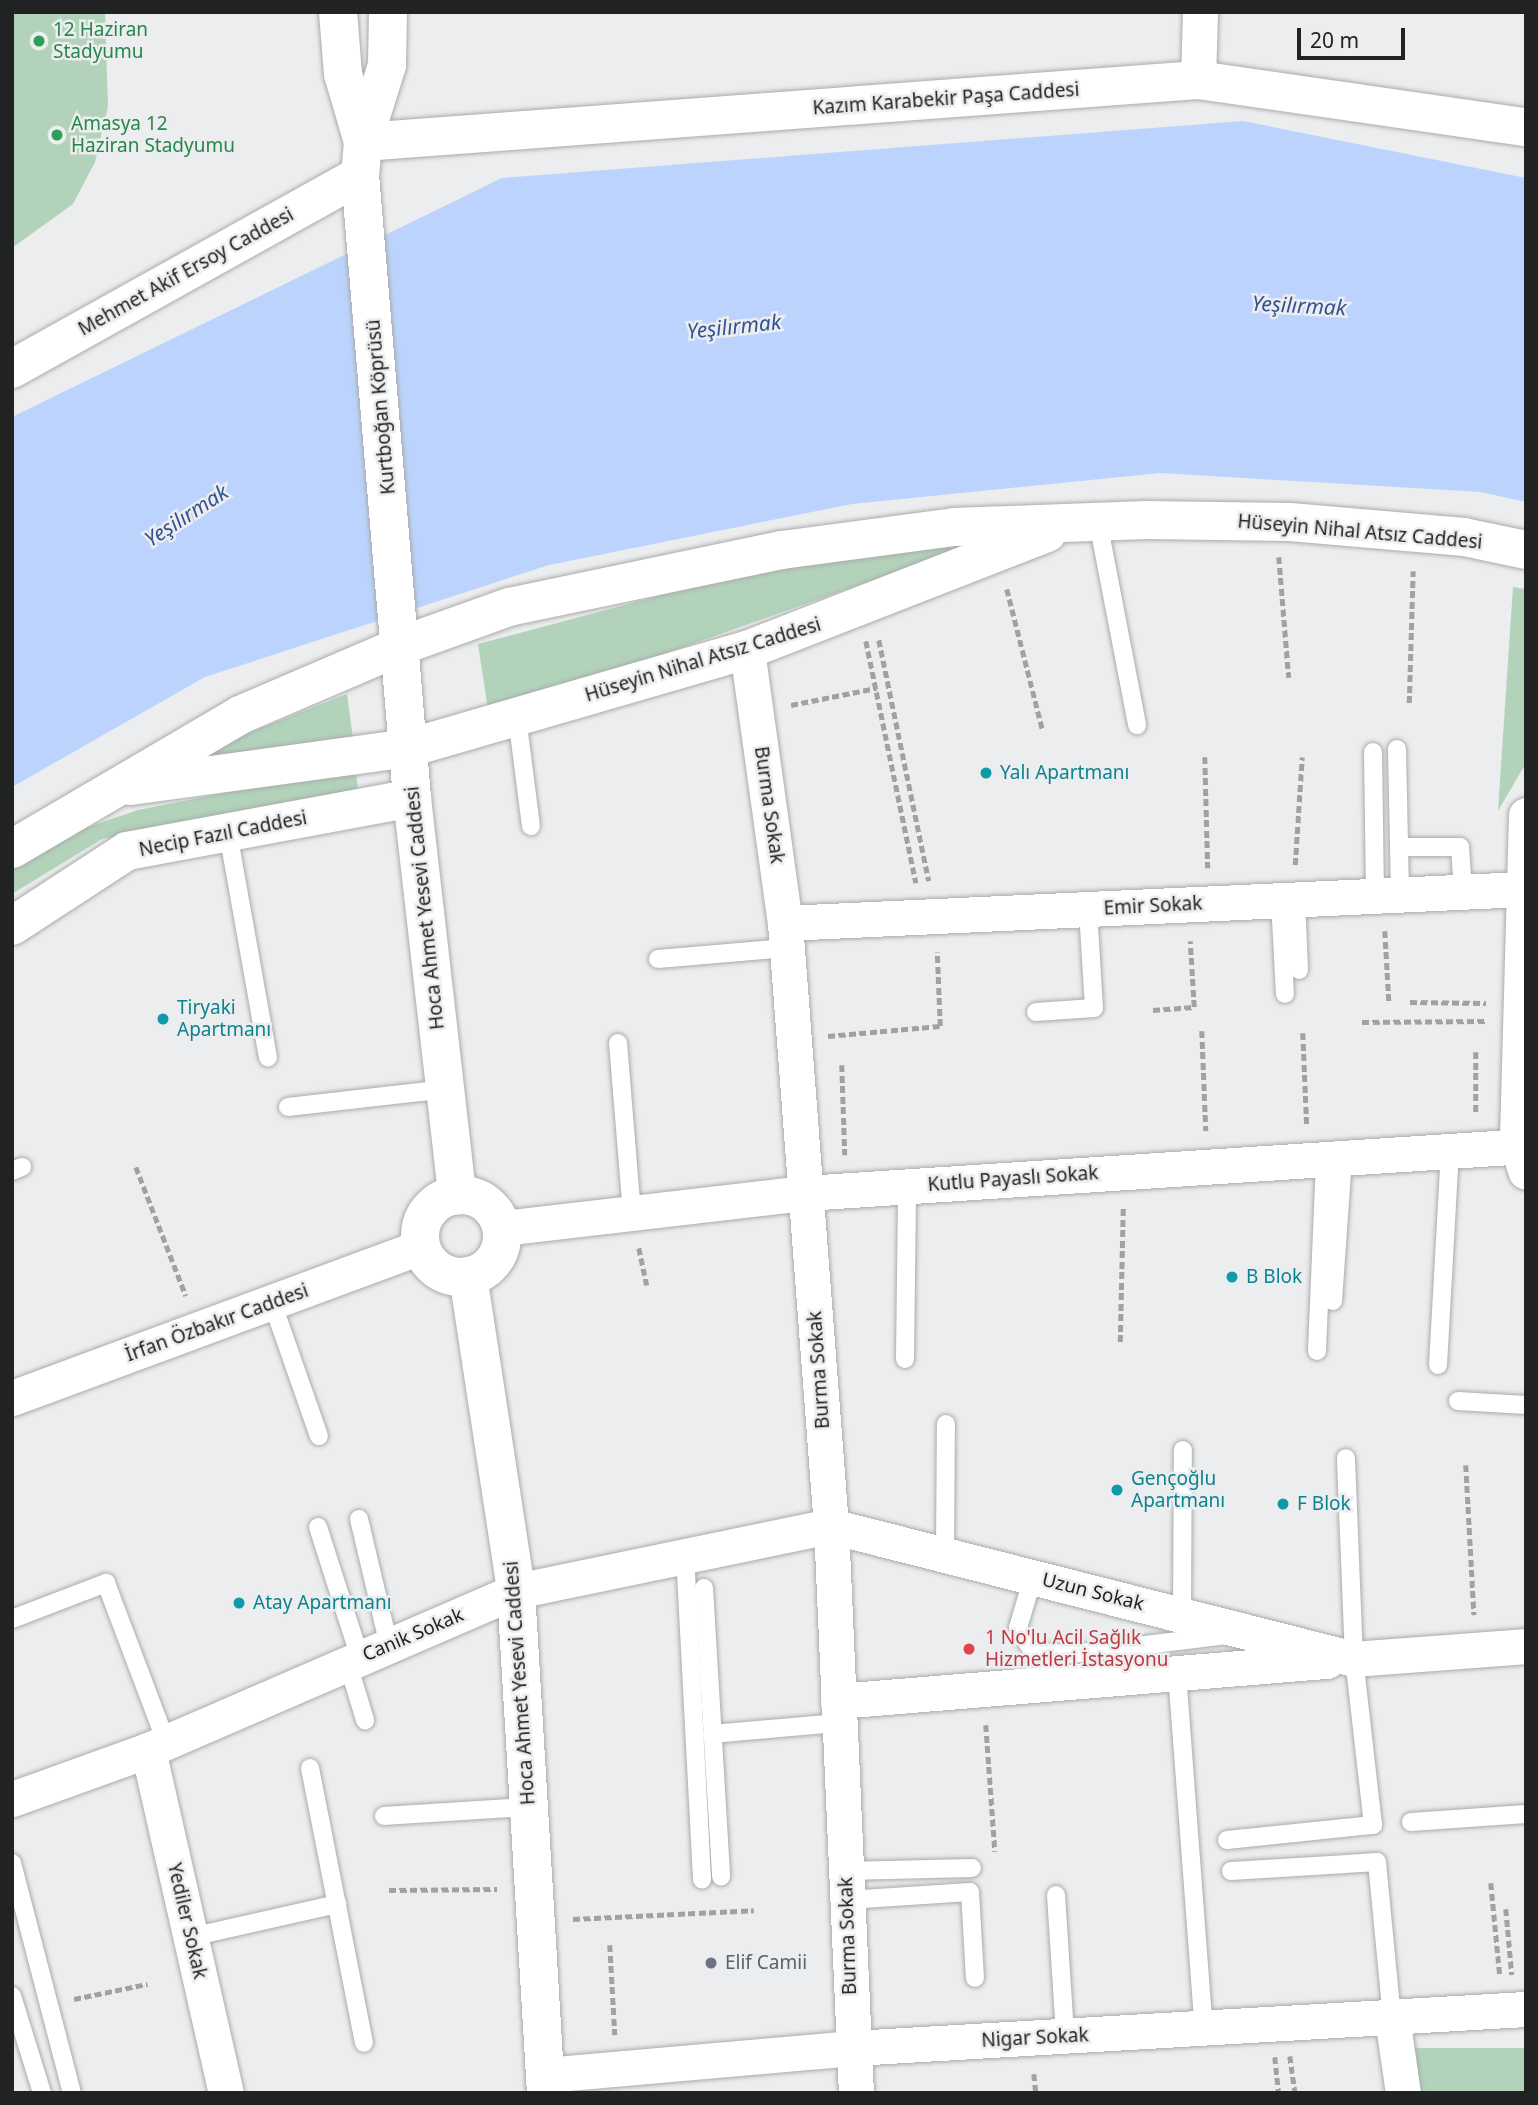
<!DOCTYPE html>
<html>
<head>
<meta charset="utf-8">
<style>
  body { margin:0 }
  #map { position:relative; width:1538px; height:2105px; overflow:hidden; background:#ecedee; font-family:"Noto Sans",sans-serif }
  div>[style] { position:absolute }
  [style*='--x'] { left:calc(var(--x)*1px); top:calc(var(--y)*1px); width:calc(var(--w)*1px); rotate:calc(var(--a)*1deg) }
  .green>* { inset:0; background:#b2d3ba; transform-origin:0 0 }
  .water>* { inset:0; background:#bcd4fd }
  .path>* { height:4.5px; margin-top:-2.25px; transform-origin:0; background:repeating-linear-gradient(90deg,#a0a1a1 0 7px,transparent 0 10.5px) }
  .roads { filter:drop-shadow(0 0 2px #aaabac) drop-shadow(0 0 2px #aaabac) }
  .lane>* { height:18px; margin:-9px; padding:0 9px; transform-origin:9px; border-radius:9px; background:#fff }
  .street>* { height:35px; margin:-17.5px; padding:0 17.5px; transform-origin:17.5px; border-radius:17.5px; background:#fff }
  .secondary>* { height:38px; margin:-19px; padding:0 19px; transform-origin:19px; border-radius:19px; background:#fff }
  .secondary>.ring { margin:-19px; padding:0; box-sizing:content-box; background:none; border:38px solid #fff; border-radius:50% }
  .dots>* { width:19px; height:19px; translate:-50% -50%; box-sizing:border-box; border:4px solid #ecedee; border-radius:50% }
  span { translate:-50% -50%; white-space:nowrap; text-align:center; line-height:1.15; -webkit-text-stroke:5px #ecedee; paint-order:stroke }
  .leisure-label { font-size:19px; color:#27864d }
  .left { translate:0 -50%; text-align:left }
  .street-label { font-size:19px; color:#212222 }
  .culture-label { font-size:19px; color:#0d838f }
  .health-label { font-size:19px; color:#be3a42 }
  .worship-label { font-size:19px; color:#5b616d }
  .water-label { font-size:21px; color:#325392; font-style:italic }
  .frame { position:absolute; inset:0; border:14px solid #212222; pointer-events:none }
  .scale { position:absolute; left:1297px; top:28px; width:108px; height:32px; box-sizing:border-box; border:4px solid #212222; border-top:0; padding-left:9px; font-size:21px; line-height:24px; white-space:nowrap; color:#212222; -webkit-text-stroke:5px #ecedee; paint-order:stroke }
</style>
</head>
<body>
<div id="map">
  <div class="green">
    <i style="clip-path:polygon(12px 12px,105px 12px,108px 107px,95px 162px,73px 204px,12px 248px)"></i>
    <i style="clip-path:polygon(949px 546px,952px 552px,489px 716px,478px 644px,757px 570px)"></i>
    <i style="clip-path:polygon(1513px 587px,1526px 589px,1526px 763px,1498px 811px)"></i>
    <i style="clip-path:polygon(347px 694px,353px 739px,208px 758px,215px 746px)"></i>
    <i style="clip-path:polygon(356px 767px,358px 793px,102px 839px,12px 894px,12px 867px,76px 831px,138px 810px)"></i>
    <i style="left:1526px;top:2048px;width:45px;height:115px;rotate:90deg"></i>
  </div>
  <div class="water">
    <i style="clip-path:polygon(1243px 121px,1526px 178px,1526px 502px,1481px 492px,1160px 473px,852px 504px,549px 565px,205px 677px,12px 787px,12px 417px,502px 178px)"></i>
  </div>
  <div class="path">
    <i style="--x:1279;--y:557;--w:121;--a:85.3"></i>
    <i style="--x:1007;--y:589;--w:146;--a:75.8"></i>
    <i style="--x:879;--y:640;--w:246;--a:78.3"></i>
    <i style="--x:866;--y:641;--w:247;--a:78.3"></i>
    <i style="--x:1409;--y:703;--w:132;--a:-88.3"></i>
    <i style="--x:791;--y:705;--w:87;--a:-11.3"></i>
    <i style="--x:1205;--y:757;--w:111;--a:88.5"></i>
    <i style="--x:1295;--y:865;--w:108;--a:-86.3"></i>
    <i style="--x:1385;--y:931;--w:70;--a:86.7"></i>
    <i style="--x:1410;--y:1002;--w:76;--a:0.8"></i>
    <i style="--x:1153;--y:1010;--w:41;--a:-4.2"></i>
    <i style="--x:1194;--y:1007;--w:66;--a:-93.5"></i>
    <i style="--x:1362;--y:1022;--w:125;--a:-0.5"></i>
    <i style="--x:1202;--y:1031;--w:100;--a:87.7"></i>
    <i style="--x:1303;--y:1033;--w:94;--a:87.6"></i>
    <i style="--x:828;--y:1036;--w:112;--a:-5.1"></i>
    <i style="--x:940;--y:1026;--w:74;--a:-92.3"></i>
    <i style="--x:1476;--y:1052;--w:62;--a:90"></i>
    <i style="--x:842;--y:1065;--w:90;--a:88.1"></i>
    <i style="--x:136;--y:1167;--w:138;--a:68.8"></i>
    <i style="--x:639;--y:1248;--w:38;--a:78"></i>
    <i style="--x:1120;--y:1342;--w:135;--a:-88.7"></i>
    <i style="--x:1466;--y:1465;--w:150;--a:86.9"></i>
    <i style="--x:986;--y:1725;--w:127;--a:85.9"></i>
    <i style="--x:1491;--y:1883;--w:93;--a:84.5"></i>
    <i style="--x:389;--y:1890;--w:108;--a:-0.5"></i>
    <i style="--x:1506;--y:1909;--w:66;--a:84.8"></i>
    <i style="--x:573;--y:1919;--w:181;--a:-2.8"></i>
    <i style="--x:610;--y:1945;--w:90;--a:86.8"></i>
    <i style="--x:74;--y:1999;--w:75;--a:-11.6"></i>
    <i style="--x:1290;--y:2056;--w:37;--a:82"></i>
    <i style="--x:1275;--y:2057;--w:36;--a:84"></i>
    <i style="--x:1034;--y:2074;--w:19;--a:84"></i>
  </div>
  <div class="roads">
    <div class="lane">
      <i style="--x:1098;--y:522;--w:207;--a:79.1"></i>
      <i style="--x:517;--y:717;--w:110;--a:82.7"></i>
      <i style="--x:1397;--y:749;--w:146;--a:88.8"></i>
      <i style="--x:1373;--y:752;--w:144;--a:89.2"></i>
      <i style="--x:228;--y:833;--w:228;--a:79.9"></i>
      <i style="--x:1399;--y:847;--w:61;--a:0"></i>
      <i style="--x:1460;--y:847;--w:45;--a:86.2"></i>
      <i style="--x:1280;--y:900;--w:94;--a:87"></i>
      <i style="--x:1296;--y:900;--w:70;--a:87.5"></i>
      <i style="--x:658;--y:959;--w:129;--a:-4.9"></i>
      <i style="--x:1036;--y:1012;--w:58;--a:-3.9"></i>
      <i style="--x:1094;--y:1008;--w:99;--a:-93.5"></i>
      <i style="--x:618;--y:1043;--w:170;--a:85.3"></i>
      <i style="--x:288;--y:1107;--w:159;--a:-6.5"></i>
      <i style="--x:12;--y:1171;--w:11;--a:-22"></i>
      <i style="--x:1333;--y:1301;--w:144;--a:-86"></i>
      <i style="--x:272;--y:1302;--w:142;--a:70.7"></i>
      <i style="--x:1317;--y:1351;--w:193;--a:-87.6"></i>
      <i style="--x:905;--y:1359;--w:173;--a:-89.3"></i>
      <i style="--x:1438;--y:1365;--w:215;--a:-86.8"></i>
      <i style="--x:1458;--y:1401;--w:68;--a:3.4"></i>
      <i style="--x:359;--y:1519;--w:130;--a:76.7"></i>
      <i style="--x:318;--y:1527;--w:138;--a:72.2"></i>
      <i style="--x:685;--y:1554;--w:326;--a:87"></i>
      <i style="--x:945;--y:1555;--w:131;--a:-89.6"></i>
      <i style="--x:1033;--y:1577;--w:53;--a:106.4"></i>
      <i style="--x:1018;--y:1628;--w:28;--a:58"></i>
      <i style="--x:1033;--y:1652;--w:39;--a:3"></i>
      <i style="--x:1072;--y:1654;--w:156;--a:-7"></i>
      <i style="--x:704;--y:1588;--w:289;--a:86.6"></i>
      <i style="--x:1182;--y:1615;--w:165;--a:-89.7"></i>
      <i style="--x:12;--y:1619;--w:101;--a:-21"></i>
      <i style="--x:106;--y:1583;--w:170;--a:69.3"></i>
      <i style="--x:348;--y:1664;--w:59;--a:73.1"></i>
      <i style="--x:1177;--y:1673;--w:357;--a:85.7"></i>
      <i style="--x:712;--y:1734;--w:127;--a:-5"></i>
      <i style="--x:310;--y:1768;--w:280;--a:78.9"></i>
      <i style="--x:384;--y:1816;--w:145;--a:-3.6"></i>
      <i style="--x:1411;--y:1822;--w:115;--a:-4"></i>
      <i style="--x:1227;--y:1840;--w:147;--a:-5.9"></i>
      <i style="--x:1373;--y:1825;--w:167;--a:-96.5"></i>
      <i style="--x:1354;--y:1659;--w:201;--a:-92.3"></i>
      <i style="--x:12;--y:1863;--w:238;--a:75.4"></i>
      <i style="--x:845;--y:1871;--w:127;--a:-1.4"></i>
      <i style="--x:1231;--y:1871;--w:146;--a:-3.5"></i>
      <i style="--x:1377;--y:1862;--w:156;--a:84.5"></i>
      <i style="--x:1056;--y:1895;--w:141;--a:86.3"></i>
      <i style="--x:847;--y:1900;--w:123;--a:-3.7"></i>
      <i style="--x:970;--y:1892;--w:86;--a:86.7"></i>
      <i style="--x:191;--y:1937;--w:150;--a:-12.7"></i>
      <i style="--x:12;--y:1996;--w:102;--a:72.8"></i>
    </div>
    <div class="street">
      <i style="--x:1198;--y:80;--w:68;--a:-88.3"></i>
      <i style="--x:747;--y:650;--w:276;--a:82.1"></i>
      <i style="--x:785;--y:923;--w:605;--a:85.64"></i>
      <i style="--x:831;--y:1526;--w:568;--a:87.48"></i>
      <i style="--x:1526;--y:815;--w:330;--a:91.6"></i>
      <i style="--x:1517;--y:1145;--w:28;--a:72"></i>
      <i style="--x:785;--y:923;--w:738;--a:-2.64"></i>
      <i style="--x:502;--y:1228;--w:305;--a:-6.6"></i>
      <i style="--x:805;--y:1193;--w:723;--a:-3.73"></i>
      <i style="--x:12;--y:1398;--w:437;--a:-20.3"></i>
      <i style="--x:838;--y:1701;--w:491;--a:-4.7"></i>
      <i style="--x:148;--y:1750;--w:352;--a:77.2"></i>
      <i style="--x:12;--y:1799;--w:145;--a:-19.8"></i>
      <i style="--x:148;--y:1750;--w:401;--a:-23.4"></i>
      <i style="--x:516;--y:1591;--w:322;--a:-11.7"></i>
      <i style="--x:831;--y:1526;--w:540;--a:14.27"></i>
      <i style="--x:1354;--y:1659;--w:172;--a:-4.3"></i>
      <i style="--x:1392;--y:2017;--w:77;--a:81.8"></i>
      <i style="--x:545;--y:2075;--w:309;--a:-5"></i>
      <i style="--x:853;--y:2048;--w:674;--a:-3.32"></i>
    </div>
    <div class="secondary">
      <i style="--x:338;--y:12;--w:62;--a:85.4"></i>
      <i style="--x:343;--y:74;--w:71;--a:73.6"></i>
      <i style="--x:388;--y:12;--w:53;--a:91.1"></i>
      <i style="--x:387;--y:65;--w:81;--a:107.3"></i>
      <i style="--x:363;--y:142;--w:33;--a:95"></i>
      <i style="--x:360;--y:175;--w:625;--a:85.23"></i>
      <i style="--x:412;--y:798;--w:400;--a:83.5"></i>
      <i style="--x:363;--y:142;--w:837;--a:-4.25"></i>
      <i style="--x:1198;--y:80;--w:331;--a:8.2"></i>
      <i style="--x:12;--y:369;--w:398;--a:-29.1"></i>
      <i style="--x:131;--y:786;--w:281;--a:-7.8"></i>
      <i style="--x:409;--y:748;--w:352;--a:-16.2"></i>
      <i style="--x:747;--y:650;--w:322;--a:-21.3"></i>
      <i style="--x:12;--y:849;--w:264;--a:-30.4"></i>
      <i style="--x:240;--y:715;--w:177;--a:-23.2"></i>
      <i style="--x:403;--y:645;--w:113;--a:-19.7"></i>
      <i style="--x:509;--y:607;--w:279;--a:-11.8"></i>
      <i style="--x:782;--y:550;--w:174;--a:-7.6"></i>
      <i style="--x:954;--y:527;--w:192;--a:-2.1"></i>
      <i style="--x:1146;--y:520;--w:144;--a:0.8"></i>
      <i style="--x:1290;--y:522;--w:175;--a:4.9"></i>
      <i style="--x:1464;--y:537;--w:63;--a:11.8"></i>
      <i style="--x:12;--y:926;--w:137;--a:-33.1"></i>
      <i style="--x:127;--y:851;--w:290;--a:-10.5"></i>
      <i class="ring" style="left:420px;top:1195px;width:44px;height:44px"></i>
      <i style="--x:468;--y:1276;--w:319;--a:81.3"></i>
      <i style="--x:516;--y:1591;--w:503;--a:86.58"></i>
    </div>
  </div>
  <div class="dots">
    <i style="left:39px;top:41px;background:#2e9e5b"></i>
    <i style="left:57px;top:135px;background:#2e9e5b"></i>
    <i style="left:986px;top:773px;background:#0f9aa8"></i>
    <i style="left:163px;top:1019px;background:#0f9aa8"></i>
    <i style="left:1232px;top:1277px;background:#0f9aa8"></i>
    <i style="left:1117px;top:1490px;background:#0f9aa8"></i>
    <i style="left:1283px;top:1504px;background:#0f9aa8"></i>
    <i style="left:239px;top:1603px;background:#0f9aa8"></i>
    <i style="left:969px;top:1649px;background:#e0444e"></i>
    <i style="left:711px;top:1963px;background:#6b7280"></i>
  </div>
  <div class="leisure-label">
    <span class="left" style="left:53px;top:41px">12 Haziran<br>Stadyumu</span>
    <span class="left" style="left:71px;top:135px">Amasya 12<br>Haziran Stadyumu</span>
  </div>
  <div class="street-label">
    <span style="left:946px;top:99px;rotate:-4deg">Kazım Karabekir Paşa Caddesi</span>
    <span style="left:186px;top:272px;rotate:-29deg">Mehmet Akif Ersoy Caddesi</span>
    <span style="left:381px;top:407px;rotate:-95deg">Kurtboğan Köprüsü</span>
    <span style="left:1360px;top:532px;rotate:5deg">Hüseyin Nihal Atsız Caddesi</span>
    <span style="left:703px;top:660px;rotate:-17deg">Hüseyin Nihal Atsız Caddesi</span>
    <span style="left:769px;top:805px;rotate:82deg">Burma Sokak</span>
    <span style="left:223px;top:834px;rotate:-11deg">Necip Fazıl Caddesi</span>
    <span style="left:1153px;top:906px;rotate:-3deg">Emir Sokak</span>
    <span style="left:425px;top:908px;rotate:-96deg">Hoca Ahmet Yesevi Caddesi</span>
    <span style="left:1013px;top:1179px;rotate:-4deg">Kutlu Payaslı Sokak</span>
    <span style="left:217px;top:1323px;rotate:-20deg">İrfan Özbakır Caddesi</span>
    <span style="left:819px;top:1370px;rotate:-94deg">Burma Sokak</span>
    <span style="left:1093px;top:1592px;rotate:14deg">Uzun Sokak</span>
    <span style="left:413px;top:1635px;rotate:-23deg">Canik Sokak</span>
    <span style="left:520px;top:1683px;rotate:-94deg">Hoca Ahmet Yesevi Caddesi</span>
    <span style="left:187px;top:1921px;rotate:77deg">Yediler Sokak</span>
    <span style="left:848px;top:1936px;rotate:-92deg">Burma Sokak</span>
    <span style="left:1035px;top:2038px;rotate:-3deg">Nigar Sokak</span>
  </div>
  <div class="culture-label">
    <span class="left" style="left:1000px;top:773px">Yalı Apartmanı</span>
    <span class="left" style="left:177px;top:1019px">Tiryaki<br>Apartmanı</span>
    <span class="left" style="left:1246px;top:1277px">B Blok</span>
    <span class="left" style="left:1131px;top:1490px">Gençoğlu<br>Apartmanı</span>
    <span class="left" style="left:1297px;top:1504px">F Blok</span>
    <span class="left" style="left:253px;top:1603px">Atay Apartmanı</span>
  </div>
  <div class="health-label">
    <span class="left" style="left:985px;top:1649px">1 No'lu Acil Sağlık<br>Hizmetleri İstasyonu</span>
  </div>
  <div class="worship-label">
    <span class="left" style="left:725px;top:1963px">Elif Camii</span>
  </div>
  <div class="water-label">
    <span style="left:1299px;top:305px;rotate:3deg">Yeşilırmak</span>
    <span style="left:734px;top:326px;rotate:-6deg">Yeşilırmak</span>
    <span style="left:186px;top:515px;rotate:-33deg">Yeşilırmak</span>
  </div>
  <div class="frame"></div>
  <div class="scale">20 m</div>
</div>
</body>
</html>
